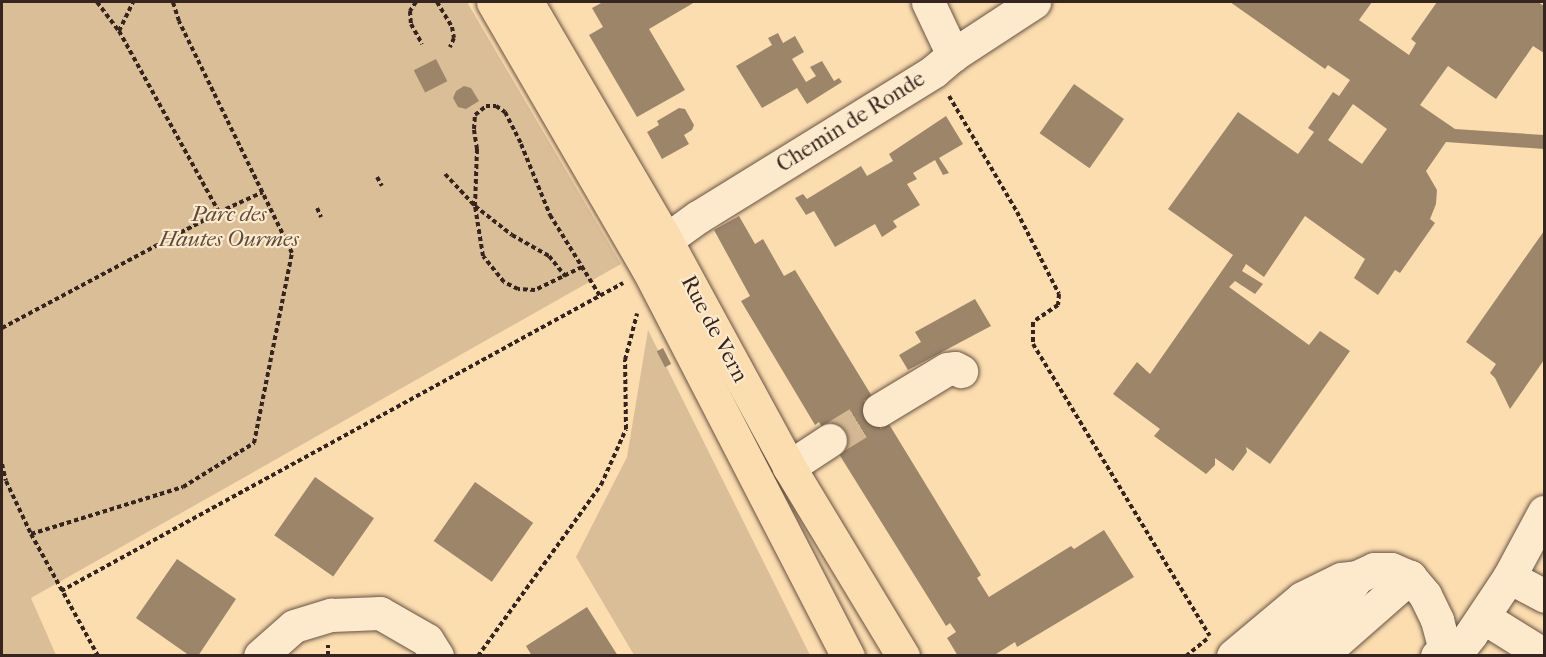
<!DOCTYPE html>
<html>
<head>
<meta charset="utf-8">
<style>
  body { margin:0 }
  #map { position:relative; width:1546px; height:657px; overflow:hidden; background:#fcddb0; font-family:"IM FELL French Canon",serif }
  div>[style] { position:absolute }
  [style*='--x'] { left:calc(var(--x)*1px); top:calc(var(--y)*1px); width:calc(var(--w)*1px); rotate:calc(var(--a)*1deg) }
  .green>* { inset:0; background:#dabe97 }
  .building>* { inset:0; background:#9d856a; transform-origin:0 0 }
  .minor-tunnel>* { height:33px; margin-top:-16.5px; transform-origin:0; background:repeating-linear-gradient(90deg,#d4b893 0 33px,transparent 0 49px) }
  .path>* { height:4px; margin-top:-2px; transform-origin:0; background:repeating-linear-gradient(90deg,#36251f 0 4.5px,transparent 0 7.5px) }
  .roads { filter:drop-shadow(0 0 2px #685343) drop-shadow(0 0 2px #685343) }
  .minor>* { height:33px; margin:-16.5px; padding:0 16.5px; transform-origin:16.5px; border-radius:16.5px; background:#fde9cc }
  .major>* { height:33px; margin:-16.5px; padding:0 16.5px; transform-origin:16.5px; border-radius:16.5px; background:#fcddb0 }
  span { translate:-50% -50%; white-space:nowrap; text-align:center; line-height:1.15; -webkit-text-stroke:4.5px #fde9cc; paint-order:stroke }
  .street-label { font-size:22px; color:#36251f }
  .park-label { font-size:22px; color:#5f4b3d; font-style:italic }
  .frame { position:absolute; inset:0; border:3px solid #36251f; pointer-events:none }
</style>
</head>
<body>
<div id="map">
  <div class="green">
    <i style="clip-path:polygon(2px 2px,467px 2px,621px 264px,31px 598px,56px 655px,2px 655px)"></i>
    <i style="clip-path:polygon(648px 330px,810px 655px,634px 655px,576px 557px,627px 457px)"></i>
  </div>
  <div class="building">
    <i style="clip-path:polygon(603px 2px,695px 2px,649px 29px,685px 90px,637px 117px,589px 35px,603px 27px,592px 8px)"></i>
    <i style="clip-path:polygon(evenodd,1230px 2px,1372px 2px,1359px 20px,1409px 55px,1416px 43px,1411px 39px,1437px 2px,1538px 2px,1544px 6px,1544px 53px,1533px 46px,1496px 99px,1448px 66px,1420px 105px,1455px 129px,1544px 135px,1544px 149px,1446px 142px,1426px 171px,1437px 190px,1436px 204px,1430px 219px,1435px 223px,1400px 273px,1395px 270px,1378px 295px,1354px 278px,1365px 259px,1305px 216px,1264px 277px,1246px 264px,1242px 271px,1263px 284px,1255px 294px,1235px 281px,1229px 287px,1309px 345px,1320px 331px,1350px 351px,1270px 464px,1246px 447px,1247px 452px,1233px 471px,1215px 458px,1215px 465px,1206px 474px,1154px 436px,1160px 429px,1113px 394px,1137px 362px,1150px 374px,1233px 255px,1168px 209px,1238px 112px,1298px 154px,1314px 132px,1308px 128px,1333px 92px,1339px 96px,1350px 80px,1328px 65px,1325px 69px,1230px 2px,1353px 104px,1387px 129px,1362px 164px,1328px 140px,1353px 104px)"></i>
    <i style="clip-path:polygon(778px 33px,783px 43px,795px 36px,804px 52px,792px 59px,806px 82px,816px 76px,810px 67px,822px 61px,834px 81px,839px 78px,842px 82px,807px 104px,797px 88px,762px 108px,736px 66px,772px 45px,768px 38px)"></i>
    <i style="left:436px;top:59px;width:25px;height:25px;rotate:63deg"></i>
    <i style="left:1074px;top:84px;width:61px;height:60px;rotate:35deg"></i>
    <i style="clip-path:polygon(464px 86px,471px 88px,479px 101px,466px 109px,458px 107px,453px 98px,456px 91px)"></i>
    <i style="clip-path:polygon(679px 108px,685px 109px,694px 125px,692px 130px,684px 135px,689px 144px,662px 159px,647px 132px,659px 125px,657px 121px)"></i>
    <i style="clip-path:polygon(946px 116px,963px 144px,939px 158px,949px 173px,943px 175px,935px 160px,913px 173px,917px 179px,907px 184px,920px 205px,893px 221px,897px 227px,882px 237px,875px 224px,835px 247px,814px 211px,806px 215px,795px 198px,803px 194px,807px 199px,861px 166px,867px 176px,893px 161px,889px 154px)"></i>
    <i style="clip-path:polygon(739px 216px,755px 244px,763px 239px,784px 276px,795px 270px,981px 575px,977px 578px,989px 597px,1071px 546px,1074px 549px,1104px 530px,1134px 577px,1017px 647px,1015px 642px,993px 656px,958px 656px,947px 638px,956px 632px,950px 623px,946px 626px,819px 422px,815px 425px,741px 301px,750px 296px,714px 230px)"></i>
    <i style="clip-path:polygon(1544px 231px,1544px 360px,1510px 409px,1495px 378px,1490px 373px,1496px 364px,1466px 342px)"></i>
    <i style="clip-path:polygon(975px 299px,991px 326px,908px 370px,899px 355px,921px 342px,915px 332px)"></i>
    <i style="left:663px;top:348px;width:18px;height:7px;rotate:63deg"></i>
    <i style="left:315px;top:477px;width:72px;height:71px;rotate:35deg"></i>
    <i style="left:475px;top:482px;width:71px;height:72px;rotate:35deg"></i>
    <i style="clip-path:polygon(177px 559px,236px 599px,198px 656px,190px 656px,136px 618px)"></i>
    <i style="clip-path:polygon(587px 607px,618px 656px,532px 656px,526px 646px)"></i>
  </div>
  <div class="minor-tunnel">
    <i style="--x:830;--y:440;--w:57;--a:-31.5"></i>
  </div>
  <div class="path">
    <i style="--x:97;--y:2;--w:36;--a:53"></i>
    <i style="--x:119;--y:31;--w:207;--a:61.1"></i>
    <i style="--x:416;--y:2;--w:11;--a:124"></i>
    <i style="--x:410;--y:11;--w:13;--a:86"></i>
    <i style="--x:411;--y:24;--w:23;--a:61"></i>
    <i style="--x:437;--y:2;--w:29;--a:59"></i>
    <i style="--x:452;--y:27;--w:11;--a:80"></i>
    <i style="--x:454;--y:38;--w:10;--a:114"></i>
    <i style="--x:119;--y:31;--w:32;--a:-64"></i>
    <i style="--x:949;--y:96;--w:134;--a:59.6"></i>
    <i style="--x:1017;--y:212;--w:92;--a:62.9"></i>
    <i style="--x:1059;--y:294;--w:11;--a:95"></i>
    <i style="--x:1058;--y:305;--w:30;--a:146"></i>
    <i style="--x:1033;--y:322;--w:22;--a:90"></i>
    <i style="--x:1033;--y:344;--w:341;--a:58.8"></i>
    <i style="--x:445;--y:174;--w:44;--a:46.8"></i>
    <i style="--x:475;--y:206;--w:47;--a:38.1"></i>
    <i style="--x:512;--y:235;--w:43;--a:29.6"></i>
    <i style="--x:549;--y:256;--w:26;--a:51"></i>
    <i style="--x:377;--y:177;--w:10;--a:61"></i>
    <i style="--x:317;--y:208;--w:10;--a:66"></i>
    <i style="--x:582;--y:267;--w:52;--a:153.9"></i>
    <i style="--x:535;--y:290;--w:17;--a:-177"></i>
    <i style="--x:518;--y:289;--w:16;--a:-153"></i>
    <i style="--x:504;--y:282;--w:33;--a:-129"></i>
    <i style="--x:483;--y:256;--w:51;--a:-99.1"></i>
    <i style="--x:475;--y:206;--w:57;--a:-88"></i>
    <i style="--x:477;--y:149;--w:20;--a:-99"></i>
    <i style="--x:474;--y:129;--w:14;--a:-86"></i>
    <i style="--x:475;--y:115;--w:14;--a:-39"></i>
    <i style="--x:486;--y:106;--w:10;--a:0"></i>
    <i style="--x:496;--y:106;--w:11;--a:34"></i>
    <i style="--x:505;--y:112;--w:36;--a:63"></i>
    <i style="--x:521;--y:144;--w:77;--a:67.8"></i>
    <i style="--x:550;--y:215;--w:95;--a:58.3"></i>
    <i style="--x:2;--y:328;--w:246;--a:-28.1"></i>
    <i style="--x:219;--y:212;--w:48;--a:-24.4"></i>
    <i style="--x:2;--y:464;--w:17;--a:77"></i>
    <i style="--x:6;--y:481;--w:59;--a:64.7"></i>
    <i style="--x:31;--y:534;--w:139;--a:61.2"></i>
    <i style="--x:31;--y:534;--w:159;--a:-17.2"></i>
    <i style="--x:183;--y:487;--w:84;--a:-31.8"></i>
    <i style="--x:254;--y:443;--w:194;--a:-78.7"></i>
    <i style="--x:292;--y:253;--w:258;--a:-116"></i>
    <i style="--x:179;--y:21;--w:20;--a:-108"></i>
    <i style="--x:61;--y:591;--w:641;--a:-28.72"></i>
    <i style="--x:328;--y:656;--w:11;--a:-90"></i>
    <i style="--x:478;--y:656;--w:211;--a:-54.3"></i>
    <i style="--x:601;--y:485;--w:61;--a:-65.9"></i>
    <i style="--x:626;--y:429;--w:69;--a:-90.8"></i>
    <i style="--x:625;--y:360;--w:48;--a:-75.4"></i>
    <i style="--x:1186;--y:656;--w:27;--a:-39"></i>
  </div>
  <div class="roads">
    <div class="minor">
      <i style="--x:928;--y:2;--w:59;--a:64.7"></i>
      <i style="--x:666;--y:240;--w:39;--a:-36"></i>
      <i style="--x:698;--y:217;--w:278;--a:-31.7"></i>
      <i style="--x:934;--y:71;--w:25;--a:-40"></i>
      <i style="--x:953;--y:55;--w:97;--a:-33.2"></i>
      <i style="--x:879;--y:410;--w:79;--a:-31.1"></i>
      <i style="--x:947;--y:369;--w:8;--a:-7"></i>
      <i style="--x:955;--y:368;--w:7;--a:27"></i>
      <i style="--x:789;--y:467;--w:49;--a:-33.4"></i>
      <i style="--x:1509;--y:577;--w:40;--a:28"></i>
      <i style="--x:1483;--y:617;--w:72;--a:31.9"></i>
      <i style="--x:260;--y:656;--w:45;--a:-41.4"></i>
      <i style="--x:294;--y:626;--w:39;--a:-17"></i>
      <i style="--x:331;--y:615;--w:49;--a:-2.3"></i>
      <i style="--x:380;--y:613;--w:54;--a:29.9"></i>
      <i style="--x:427;--y:640;--w:19;--a:58"></i>
      <i style="--x:1233;--y:656;--w:90;--a:-40"></i>
      <i style="--x:1302;--y:598;--w:43;--a:-26"></i>
      <i style="--x:1341;--y:579;--w:16;--a:-7"></i>
      <i style="--x:1357;--y:577;--w:19;--a:-25"></i>
      <i style="--x:1374;--y:569;--w:17;--a:0"></i>
      <i style="--x:1391;--y:569;--w:21;--a:23"></i>
      <i style="--x:1410;--y:577;--w:23;--a:50"></i>
      <i style="--x:1425;--y:595;--w:28;--a:64"></i>
      <i style="--x:1437;--y:620;--w:35;--a:75"></i>
      <i style="--x:1277;--y:656;--w:79;--a:-40.4"></i>
      <i style="--x:1337;--y:605;--w:34;--a:-54"></i>
      <i style="--x:1320;--y:656;--w:120;--a:-41.3"></i>
      <i style="--x:1437;--y:656;--w:26;--a:-21"></i>
      <i style="--x:1461;--y:647;--w:16;--a:-52"></i>
      <i style="--x:1471;--y:634;--w:69;--a:-56.3"></i>
      <i style="--x:1509;--y:577;--w:74;--a:-61.7"></i>
    </div>
    <div class="major">
      <i style="--x:493;--y:2;--w:309;--a:59.9"></i>
      <i style="--x:648;--y:269;--w:436;--a:62.7"></i>
      <i style="--x:527;--y:2;--w:276;--a:59.7"></i>
      <i style="--x:666;--y:240;--w:258;--a:61.5"></i>
      <i style="--x:789;--y:467;--w:221;--a:58.9"></i>
    </div>
  </div>
  <div class="street-label">
    <span style="left:851px;top:122px;rotate:-32deg">Chemin de Ronde</span>
    <span style="left:714px;top:329px;rotate:62deg">Rue de Vern</span>
  </div>
  <div class="park-label">
    <span style="left:229px;top:227px">Parc des<br>Hautes Ourmes</span>
  </div>
  <div class="frame"></div>
</div>
</body>
</html>
